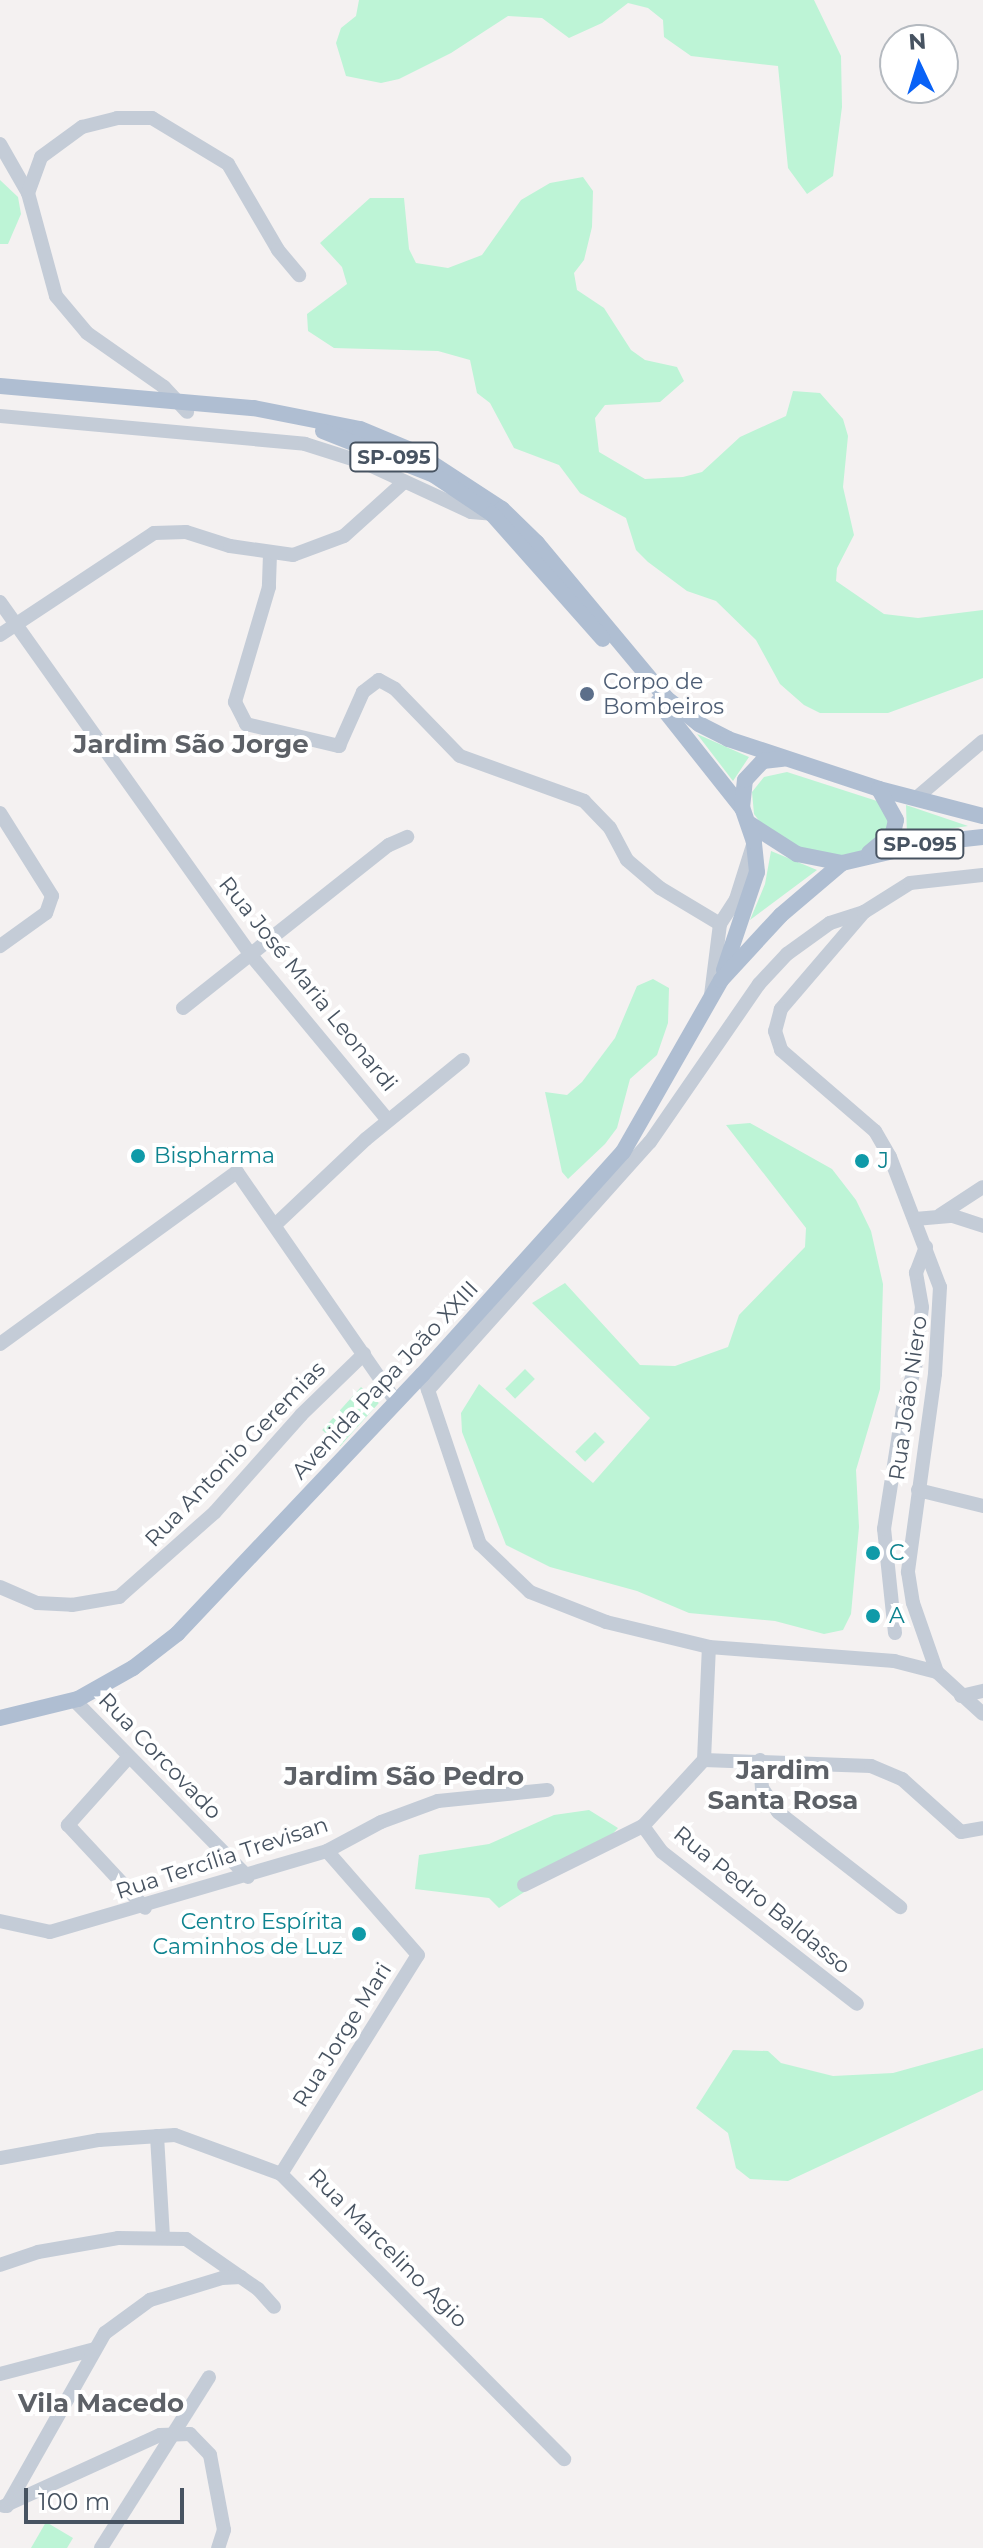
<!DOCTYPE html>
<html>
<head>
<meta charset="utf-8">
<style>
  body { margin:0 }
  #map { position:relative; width:983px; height:2548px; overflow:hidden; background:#f4f1f1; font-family:Montserrat,sans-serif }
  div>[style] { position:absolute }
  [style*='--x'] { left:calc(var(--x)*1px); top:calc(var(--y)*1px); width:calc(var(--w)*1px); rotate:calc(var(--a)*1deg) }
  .green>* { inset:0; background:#bdf4d6; transform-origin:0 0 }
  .minor>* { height:14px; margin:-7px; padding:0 7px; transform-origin:7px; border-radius:7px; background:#c4ccd7 }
  .major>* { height:16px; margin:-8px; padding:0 8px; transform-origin:8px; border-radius:8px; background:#afbed2 }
  .dots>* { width:22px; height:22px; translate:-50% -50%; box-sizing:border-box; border:4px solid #fff; border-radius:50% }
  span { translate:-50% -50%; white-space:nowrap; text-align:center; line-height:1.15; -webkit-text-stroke:8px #fff; paint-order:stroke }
  .shield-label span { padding:2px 6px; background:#fff; border:2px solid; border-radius:6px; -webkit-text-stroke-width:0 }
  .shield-label { font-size:20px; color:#475361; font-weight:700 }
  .service-label { font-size:22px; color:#4e5e75 }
  .left { translate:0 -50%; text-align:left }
  .street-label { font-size:22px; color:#475361 }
  .culture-label { font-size:22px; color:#0d838f }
  .right { translate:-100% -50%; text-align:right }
  .quarter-label { font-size:26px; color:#5d6167; font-weight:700 }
  .north { position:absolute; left:879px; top:24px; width:80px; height:80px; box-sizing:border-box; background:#fff; border:2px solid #b5bac0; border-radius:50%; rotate:356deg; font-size:22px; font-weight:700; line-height:32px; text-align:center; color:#475361 }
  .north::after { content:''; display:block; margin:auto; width:28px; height:36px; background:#0962f6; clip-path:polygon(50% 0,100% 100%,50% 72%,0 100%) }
  .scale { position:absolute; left:24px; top:2488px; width:160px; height:36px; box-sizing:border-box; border:4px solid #475361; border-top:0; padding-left:10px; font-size:24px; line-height:28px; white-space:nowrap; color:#475361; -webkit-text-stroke:6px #fff; paint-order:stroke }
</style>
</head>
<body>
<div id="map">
  <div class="green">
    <i style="clip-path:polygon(359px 0,814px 0,841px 56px,842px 107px,833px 176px,807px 194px,788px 168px,778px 66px,691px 56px,664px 37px,663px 20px,648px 8px,628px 3px,602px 23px,569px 38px,542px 18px,508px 16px,451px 53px,399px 79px,381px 83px,346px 76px,336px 43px,341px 28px,356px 16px)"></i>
    <i style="clip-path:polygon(583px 177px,593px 191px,592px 227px,584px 260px,574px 273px,577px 290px,604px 308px,631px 350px,645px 360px,677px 367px,684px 381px,660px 402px,605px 405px,595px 418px,599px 452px,645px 479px,683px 477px,702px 472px,740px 437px,786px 416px,793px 391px,820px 393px,843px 419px,848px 436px,843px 487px,854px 535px,837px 568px,836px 581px,884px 614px,918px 618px,983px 610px,983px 678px,888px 713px,820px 713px,804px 705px,780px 684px,756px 640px,716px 601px,687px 591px,648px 562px,636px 550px,626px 518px,580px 493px,559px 465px,514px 448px,490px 403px,477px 393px,470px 360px,438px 351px,334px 348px,308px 331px,307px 314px,347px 284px,342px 267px,320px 243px,370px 198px,404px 198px,409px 249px,416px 263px,448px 268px,482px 255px,521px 200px,550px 183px)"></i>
    <i style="clip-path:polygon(0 180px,18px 197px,21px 214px,8px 244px,0 244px)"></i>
    <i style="clip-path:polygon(697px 734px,749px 757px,733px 781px)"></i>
    <i style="clip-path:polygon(787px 772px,877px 801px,888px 817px,890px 835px,878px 848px,833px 857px,797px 850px,768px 833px,754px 814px,752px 792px,764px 777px)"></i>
    <i style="clip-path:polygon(906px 805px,968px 826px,907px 835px)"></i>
    <i style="clip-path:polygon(771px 851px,817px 870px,750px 920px,765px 884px)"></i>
    <i style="clip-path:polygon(653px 979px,669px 988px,668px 1023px,657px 1055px,630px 1079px,617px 1128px,605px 1144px,568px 1179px,562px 1172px,545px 1092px,567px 1095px,582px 1082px,615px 1038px,637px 986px)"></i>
    <i style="clip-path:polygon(750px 1123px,832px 1169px,856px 1200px,871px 1231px,883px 1284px,880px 1389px,856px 1470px,859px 1527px,851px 1614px,843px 1630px,824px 1634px,775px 1621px,689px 1613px,637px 1591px,550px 1567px,506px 1545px,462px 1432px,461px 1413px,479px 1384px,593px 1483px,650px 1418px,532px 1303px,565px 1283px,640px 1365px,675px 1366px,728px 1347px,739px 1315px,805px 1247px,806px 1228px,726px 1125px)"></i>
    <i style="left:525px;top:1369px;width:14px;height:28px;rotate:45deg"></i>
    <i style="left:361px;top:1387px;width:24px;height:58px;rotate:42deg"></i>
    <i style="left:595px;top:1432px;width:14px;height:28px;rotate:45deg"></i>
    <i style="clip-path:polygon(589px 1810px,618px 1828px,606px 1841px,499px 1908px,489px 1898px,415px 1889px,419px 1855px,489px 1844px,554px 1815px)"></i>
    <i style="clip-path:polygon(983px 2048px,983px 2090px,788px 2181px,750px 2179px,736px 2168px,728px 2133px,696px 2108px,733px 2050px,768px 2051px,781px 2063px,833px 2076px,893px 2073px)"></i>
    <i style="clip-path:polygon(46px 2522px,73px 2538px,67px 2548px,31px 2548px)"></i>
  </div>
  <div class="minor">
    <i style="--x:0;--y:144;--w:56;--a:60.3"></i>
    <i style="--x:28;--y:193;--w:107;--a:74.8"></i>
    <i style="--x:56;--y:296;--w:48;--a:50"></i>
    <i style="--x:87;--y:333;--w:94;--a:35"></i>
    <i style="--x:164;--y:387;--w:34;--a:47"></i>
    <i style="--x:28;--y:193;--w:38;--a:-70"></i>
    <i style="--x:41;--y:157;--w:51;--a:-36.2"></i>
    <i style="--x:82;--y:127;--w:36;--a:-14"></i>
    <i style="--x:117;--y:118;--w:35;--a:0"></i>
    <i style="--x:152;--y:118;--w:89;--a:31.2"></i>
    <i style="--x:228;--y:164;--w:99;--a:59.8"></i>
    <i style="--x:278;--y:250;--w:33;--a:50"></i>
    <i style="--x:0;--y:416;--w:306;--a:5.2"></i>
    <i style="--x:305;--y:444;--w:63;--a:17.6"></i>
    <i style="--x:365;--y:463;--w:117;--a:24.8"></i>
    <i style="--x:471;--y:512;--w:21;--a:5"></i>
    <i style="--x:270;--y:554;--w:33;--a:92"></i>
    <i style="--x:269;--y:587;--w:120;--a:106.5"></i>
    <i style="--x:235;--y:702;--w:25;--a:63"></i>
    <i style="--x:246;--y:724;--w:96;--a:13.3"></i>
    <i style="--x:339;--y:746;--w:59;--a:-66"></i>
    <i style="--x:363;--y:692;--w:20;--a:-37"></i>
    <i style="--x:379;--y:680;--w:18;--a:29"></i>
    <i style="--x:395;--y:689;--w:93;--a:45.9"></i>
    <i style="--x:460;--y:756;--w:132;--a:19.9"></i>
    <i style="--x:584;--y:801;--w:37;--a:46"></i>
    <i style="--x:610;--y:828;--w:36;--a:62"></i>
    <i style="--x:627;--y:860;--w:43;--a:40.3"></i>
    <i style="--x:660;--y:888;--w:70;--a:31"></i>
    <i style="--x:720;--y:924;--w:72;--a:97.2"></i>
    <i style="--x:0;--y:602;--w:432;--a:54.6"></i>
    <i style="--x:250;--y:954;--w:216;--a:50.3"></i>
    <i style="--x:0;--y:635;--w:185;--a:-33.5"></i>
    <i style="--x:154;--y:533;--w:32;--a:-2"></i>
    <i style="--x:186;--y:532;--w:46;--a:17.7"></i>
    <i style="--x:230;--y:546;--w:64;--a:8.1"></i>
    <i style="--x:293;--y:555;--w:54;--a:-20.4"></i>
    <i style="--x:344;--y:536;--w:81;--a:-42"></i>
    <i style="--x:915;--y:799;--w:89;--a:-40.5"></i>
    <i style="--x:0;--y:813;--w:98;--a:57.9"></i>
    <i style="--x:52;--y:896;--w:18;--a:109"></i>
    <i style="--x:46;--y:913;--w:57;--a:144.3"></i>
    <i style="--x:864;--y:912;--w:128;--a:130.6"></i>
    <i style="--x:781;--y:1009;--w:23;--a:105"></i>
    <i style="--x:775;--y:1031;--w:20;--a:72"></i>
    <i style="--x:781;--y:1050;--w:124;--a:40.8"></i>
    <i style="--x:875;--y:1131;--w:30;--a:60"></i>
    <i style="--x:890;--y:1157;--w:139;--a:69"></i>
    <i style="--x:940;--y:1287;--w:87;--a:93.3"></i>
    <i style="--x:935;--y:1374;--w:200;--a:97.8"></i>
    <i style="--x:908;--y:1572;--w:31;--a:81"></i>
    <i style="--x:913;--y:1603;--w:73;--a:70.8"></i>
    <i style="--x:937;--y:1672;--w:62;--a:42.4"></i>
    <i style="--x:720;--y:924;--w:30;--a:-57"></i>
    <i style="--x:736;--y:899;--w:60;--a:-72.5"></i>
    <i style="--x:183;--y:1008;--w:263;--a:-38.4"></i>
    <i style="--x:389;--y:845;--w:20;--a:-24"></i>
    <i style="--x:940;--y:1215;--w:51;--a:-33.1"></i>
    <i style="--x:915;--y:1219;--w:38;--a:-5"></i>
    <i style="--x:953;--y:1216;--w:32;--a:18"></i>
    <i style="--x:275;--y:1225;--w:125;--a:-43.4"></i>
    <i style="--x:366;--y:1139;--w:125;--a:-39.2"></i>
    <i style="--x:0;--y:1344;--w:293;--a:-36"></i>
    <i style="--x:237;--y:1172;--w:280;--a:55.3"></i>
    <i style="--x:426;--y:1384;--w:169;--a:71.4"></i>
    <i style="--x:480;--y:1544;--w:69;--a:43.8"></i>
    <i style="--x:530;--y:1592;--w:82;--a:21.5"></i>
    <i style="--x:606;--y:1622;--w:106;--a:13.6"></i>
    <i style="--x:709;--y:1647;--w:186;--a:4.3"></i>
    <i style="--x:894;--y:1661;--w:44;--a:14.3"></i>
    <i style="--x:428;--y:1390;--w:333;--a:-48.2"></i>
    <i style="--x:650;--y:1142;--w:192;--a:-55.4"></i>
    <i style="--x:759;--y:984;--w:41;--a:-47"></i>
    <i style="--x:787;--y:954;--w:53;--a:-35.8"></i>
    <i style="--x:830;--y:923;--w:36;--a:-18"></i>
    <i style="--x:864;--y:912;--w:54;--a:-32.2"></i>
    <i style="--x:910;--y:883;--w:73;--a:-6.3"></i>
    <i style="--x:918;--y:1490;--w:67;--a:13.8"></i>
    <i style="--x:0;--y:1587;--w:40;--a:23.4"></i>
    <i style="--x:37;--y:1603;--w:35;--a:3"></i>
    <i style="--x:72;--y:1605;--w:48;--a:-9.7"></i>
    <i style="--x:119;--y:1597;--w:128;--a:-41.5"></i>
    <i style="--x:215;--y:1512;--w:130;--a:-48.4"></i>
    <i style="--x:301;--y:1415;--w:88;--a:-44.1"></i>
    <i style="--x:895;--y:1633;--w:105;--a:-96"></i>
    <i style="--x:884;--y:1529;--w:129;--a:-81.1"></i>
    <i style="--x:904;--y:1402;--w:35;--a:-72"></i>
    <i style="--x:915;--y:1369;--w:62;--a:-83.6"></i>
    <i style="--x:922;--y:1307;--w:35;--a:-100"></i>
    <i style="--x:916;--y:1273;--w:28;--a:-69"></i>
    <i style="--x:961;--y:1696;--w:23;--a:-13"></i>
    <i style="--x:74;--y:1700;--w:248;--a:45.5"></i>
    <i style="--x:127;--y:1759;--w:89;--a:131.8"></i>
    <i style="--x:68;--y:1825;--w:113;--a:47.1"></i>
    <i style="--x:704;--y:1760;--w:167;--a:2.1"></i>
    <i style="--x:871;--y:1766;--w:34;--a:23"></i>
    <i style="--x:902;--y:1779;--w:79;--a:41.9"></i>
    <i style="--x:961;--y:1832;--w:22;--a:-10"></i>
    <i style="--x:760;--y:1760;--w:28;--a:86"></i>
    <i style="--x:762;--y:1788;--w:29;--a:56"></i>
    <i style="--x:778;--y:1812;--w:155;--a:37.9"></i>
    <i style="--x:643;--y:1826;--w:32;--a:54"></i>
    <i style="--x:662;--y:1852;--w:247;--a:37.9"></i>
    <i style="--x:524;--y:1885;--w:133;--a:-26.4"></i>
    <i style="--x:643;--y:1826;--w:90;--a:-47.3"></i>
    <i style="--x:704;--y:1760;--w:113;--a:-87.5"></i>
    <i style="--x:0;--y:1921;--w:51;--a:12.4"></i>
    <i style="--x:50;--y:1932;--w:289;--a:-16.3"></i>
    <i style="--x:327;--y:1851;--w:61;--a:-28.2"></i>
    <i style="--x:381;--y:1822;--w:61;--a:-20.2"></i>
    <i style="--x:438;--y:1801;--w:110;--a:-5.8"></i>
    <i style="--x:157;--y:2136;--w:100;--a:86.6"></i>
    <i style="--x:0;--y:2158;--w:101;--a:-10.3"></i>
    <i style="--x:99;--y:2140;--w:76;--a:-3.8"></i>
    <i style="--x:175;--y:2135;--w:113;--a:20.2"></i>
    <i style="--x:281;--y:2174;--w:402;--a:45.2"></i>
    <i style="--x:281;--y:2174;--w:258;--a:-58"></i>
    <i style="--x:418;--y:1955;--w:138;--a:-131.2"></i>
    <i style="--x:0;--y:2265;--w:40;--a:-18.9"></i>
    <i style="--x:38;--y:2252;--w:81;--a:-9.9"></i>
    <i style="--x:118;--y:2238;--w:68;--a:0.8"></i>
    <i style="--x:186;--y:2239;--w:88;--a:34.8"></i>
    <i style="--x:258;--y:2289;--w:24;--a:48"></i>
    <i style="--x:0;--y:2374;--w:98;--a:-14.7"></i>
    <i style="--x:4;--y:2506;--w:171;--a:-24.5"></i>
    <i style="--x:160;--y:2435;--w:30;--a:-2"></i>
    <i style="--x:190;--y:2434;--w:29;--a:46"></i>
    <i style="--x:210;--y:2455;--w:76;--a:79.4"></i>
    <i style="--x:224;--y:2530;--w:19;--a:108"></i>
    <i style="--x:7;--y:2506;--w:199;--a:-60.5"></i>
    <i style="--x:105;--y:2333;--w:56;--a:-36.3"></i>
    <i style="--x:150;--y:2300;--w:75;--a:-17"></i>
    <i style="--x:222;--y:2278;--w:19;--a:-3"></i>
    <i style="--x:101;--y:2548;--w:202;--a:-57.7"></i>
  </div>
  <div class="major">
    <i style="--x:0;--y:386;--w:255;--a:5"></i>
    <i style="--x:254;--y:408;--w:108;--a:11.2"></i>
    <i style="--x:360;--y:429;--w:57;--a:22.5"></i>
    <i style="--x:413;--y:451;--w:106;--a:33.1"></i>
    <i style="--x:502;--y:509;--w:49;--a:44.2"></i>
    <i style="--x:537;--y:543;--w:202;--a:50.2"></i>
    <i style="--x:666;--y:698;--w:42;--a:38.2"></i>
    <i style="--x:699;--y:724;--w:33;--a:27"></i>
    <i style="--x:728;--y:739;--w:159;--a:18.3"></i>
    <i style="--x:879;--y:789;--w:107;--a:14.6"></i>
    <i style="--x:323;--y:431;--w:119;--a:21.6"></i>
    <i style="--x:434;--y:475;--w:70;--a:33.9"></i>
    <i style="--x:492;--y:514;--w:167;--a:48.4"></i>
    <i style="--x:658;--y:702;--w:135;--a:51.6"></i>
    <i style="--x:750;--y:824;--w:56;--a:32.6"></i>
    <i style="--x:797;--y:854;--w:46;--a:11.3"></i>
    <i style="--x:842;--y:863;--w:88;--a:-13.1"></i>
    <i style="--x:928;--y:843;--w:55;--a:-6.2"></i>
    <i style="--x:869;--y:853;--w:31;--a:-40"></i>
    <i style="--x:893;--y:833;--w:13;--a:-77"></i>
    <i style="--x:896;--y:820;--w:35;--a:-119"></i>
    <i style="--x:724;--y:970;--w:103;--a:-71.4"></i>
    <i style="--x:757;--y:872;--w:30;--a:-96"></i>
    <i style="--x:754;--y:842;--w:36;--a:-109"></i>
    <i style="--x:742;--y:808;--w:28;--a:-84"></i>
    <i style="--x:745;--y:780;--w:26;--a:-47"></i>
    <i style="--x:763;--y:761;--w:20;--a:-6"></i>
    <i style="--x:0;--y:1718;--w:80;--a:-13.7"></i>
    <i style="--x:78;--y:1699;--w:63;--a:-29.4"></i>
    <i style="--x:133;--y:1668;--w:56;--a:-37.7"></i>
    <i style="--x:177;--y:1634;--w:357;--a:-46.6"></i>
    <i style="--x:422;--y:1375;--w:300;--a:-48"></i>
    <i style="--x:623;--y:1152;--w:198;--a:-60.3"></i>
    <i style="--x:721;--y:980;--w:88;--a:-47.3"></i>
    <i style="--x:781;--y:915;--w:80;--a:-40.4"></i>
  </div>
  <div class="dots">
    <i style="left:587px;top:694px;background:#5c6f8a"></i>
    <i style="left:138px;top:1156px;background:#0f9aa8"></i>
    <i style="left:862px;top:1161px;background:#0f9aa8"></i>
    <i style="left:873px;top:1553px;background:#0f9aa8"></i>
    <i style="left:873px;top:1616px;background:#0f9aa8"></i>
    <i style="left:359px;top:1934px;background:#0f9aa8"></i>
  </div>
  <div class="shield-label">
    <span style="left:394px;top:457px">SP-095</span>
    <span style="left:920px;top:844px">SP-095</span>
  </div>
  <div class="service-label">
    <span class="left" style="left:603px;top:694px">Corpo de<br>Bombeiros</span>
  </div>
  <div class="street-label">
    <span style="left:308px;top:984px;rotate:51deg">Rua José Maria Leonardi</span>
    <span style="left:385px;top:1380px;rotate:-47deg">Avenida Papa João XXIII</span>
    <span style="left:908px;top:1398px;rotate:-82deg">Rua João Niero</span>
    <span style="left:235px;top:1454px;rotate:-46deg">Rua Antonio Geremias</span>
    <span style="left:160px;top:1756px;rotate:46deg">Rua Corcovado</span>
    <span style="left:222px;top:1858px;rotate:-18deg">Rua Tercília Trevisan</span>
    <span style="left:762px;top:1900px;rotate:39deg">Rua Pedro Baldasso</span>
    <span style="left:342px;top:2035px;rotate:-58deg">Rua Jorge Mari</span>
    <span style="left:388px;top:2248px;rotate:45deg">Rua Marcelino Agio</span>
  </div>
  <div class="culture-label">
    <span class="left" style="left:154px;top:1156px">Bispharma</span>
    <span class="left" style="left:878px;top:1161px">J</span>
    <span class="left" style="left:889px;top:1553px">C</span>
    <span class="left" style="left:889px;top:1616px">A</span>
    <span class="right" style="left:343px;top:1934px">Centro Espírita<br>Caminhos de Luz</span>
  </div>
  <div class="quarter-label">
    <span style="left:191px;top:745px">Jardim São Jorge</span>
    <span style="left:783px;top:1786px">Jardim<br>Santa Rosa</span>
    <span style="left:404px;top:1777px">Jardim São Pedro</span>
    <span style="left:101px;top:2404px">Vila Macedo</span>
  </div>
  <div class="north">N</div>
  <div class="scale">100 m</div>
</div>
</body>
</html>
